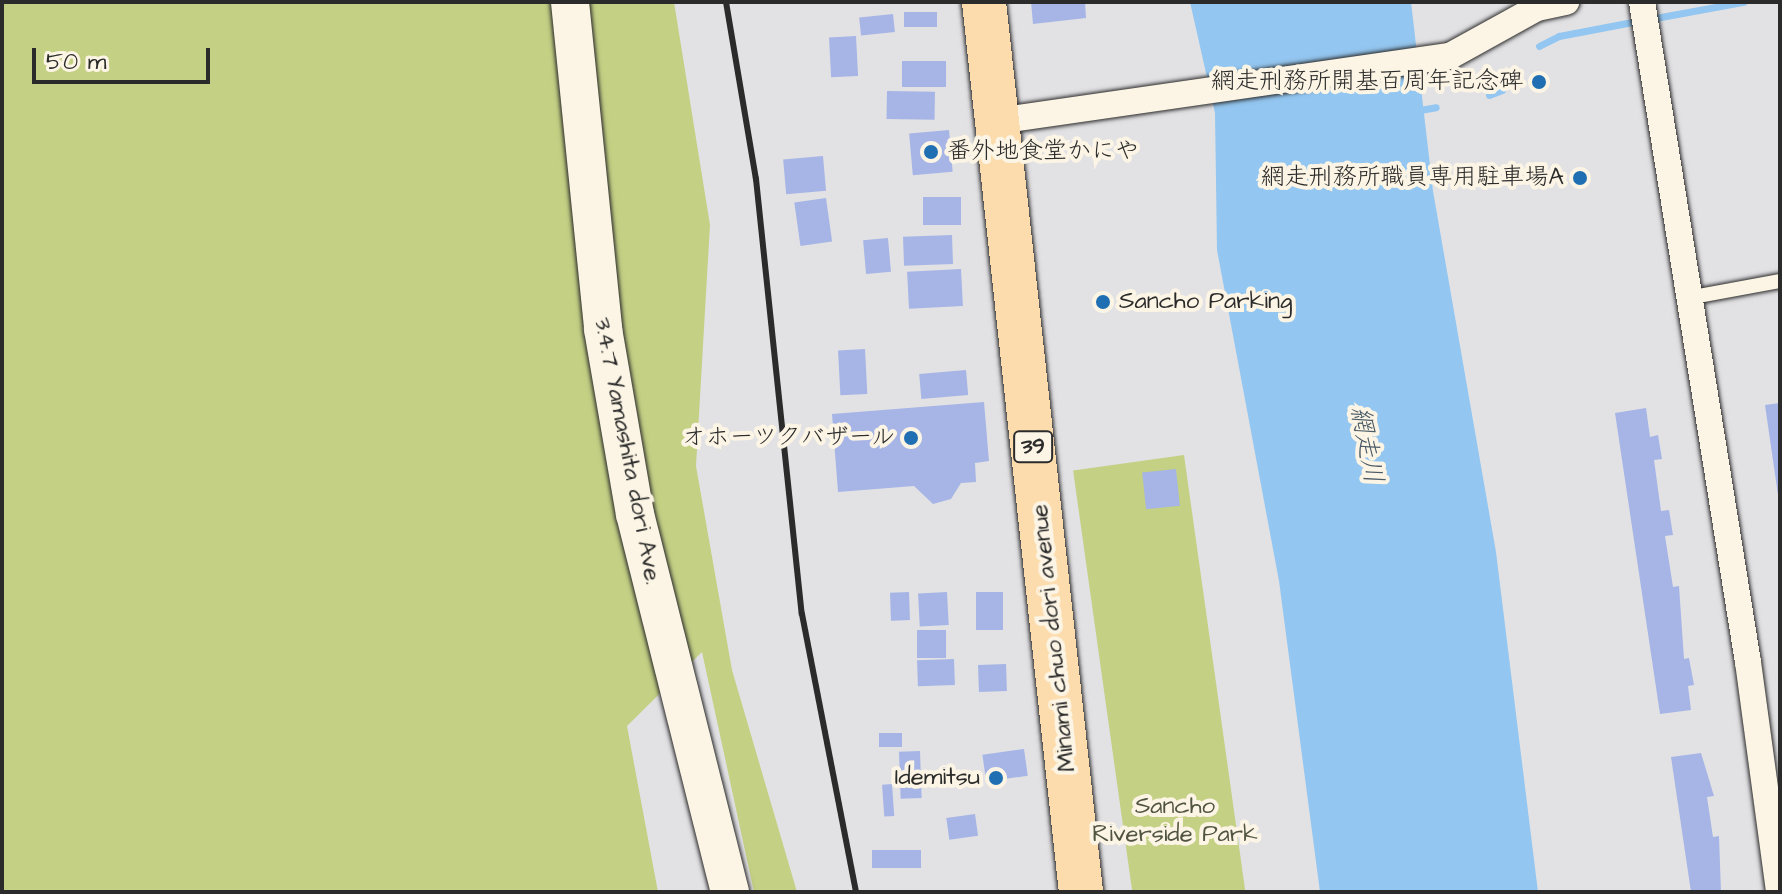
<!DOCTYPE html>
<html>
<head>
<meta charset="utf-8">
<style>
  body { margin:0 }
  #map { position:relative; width:1782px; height:894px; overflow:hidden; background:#e2e2e5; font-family:"Architects Daughter","Klee One",sans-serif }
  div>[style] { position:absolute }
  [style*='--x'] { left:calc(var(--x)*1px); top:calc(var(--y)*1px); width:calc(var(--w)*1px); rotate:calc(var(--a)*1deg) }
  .green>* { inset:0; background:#c4d084; transform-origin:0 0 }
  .water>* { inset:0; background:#93c6f0 }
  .stream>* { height:7px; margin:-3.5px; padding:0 3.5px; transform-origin:3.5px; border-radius:3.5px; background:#93c6f0 }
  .building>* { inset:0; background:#a6b5e5; transform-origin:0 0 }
  .roads { filter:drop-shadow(0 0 2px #2b2b2b) drop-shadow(0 0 2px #2b2b2b) }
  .lane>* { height:14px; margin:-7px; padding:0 7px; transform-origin:7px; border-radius:7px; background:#fcf5e5 }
  .street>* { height:26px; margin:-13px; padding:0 13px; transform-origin:13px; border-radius:13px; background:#fcf5e5 }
  .secondary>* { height:38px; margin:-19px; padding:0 19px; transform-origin:19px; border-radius:19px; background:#fcf5e5 }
  .highway>* { height:44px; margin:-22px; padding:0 22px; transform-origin:22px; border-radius:22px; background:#fcdcac }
  .rail>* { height:6px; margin:-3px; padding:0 3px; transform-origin:3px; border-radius:3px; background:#2b2b2b }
  .dots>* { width:22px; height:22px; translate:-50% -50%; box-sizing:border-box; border:4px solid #fcf5e5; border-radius:50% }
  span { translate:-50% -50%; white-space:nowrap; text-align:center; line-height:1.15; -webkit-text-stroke:8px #fcf5e5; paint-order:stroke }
  .shield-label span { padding:2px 6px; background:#fcf5e5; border:2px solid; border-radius:6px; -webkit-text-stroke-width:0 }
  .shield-label { font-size:22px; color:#2b2b2b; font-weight:700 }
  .poi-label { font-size:24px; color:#2b2b2b }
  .right { translate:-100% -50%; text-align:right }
  .left { translate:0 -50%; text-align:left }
  .street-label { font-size:24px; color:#2b2b2b }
  .park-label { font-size:24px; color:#515441 }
  .water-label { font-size:26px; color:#4a5a66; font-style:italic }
  .frame { position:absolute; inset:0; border:4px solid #2b2b2b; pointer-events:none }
  .scale { position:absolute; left:32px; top:48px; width:178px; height:36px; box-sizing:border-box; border:4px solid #2b2b2b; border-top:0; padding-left:10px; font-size:24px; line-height:28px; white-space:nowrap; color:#2b2b2b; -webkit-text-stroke:6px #fcf5e5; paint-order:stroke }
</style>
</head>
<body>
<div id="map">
  <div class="green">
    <i style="clip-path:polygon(2px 2px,674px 2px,710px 225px,696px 466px,732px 670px,797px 892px,754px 892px,702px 652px,627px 726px,658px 892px,2px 892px)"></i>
    <i style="left:1184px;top:455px;width:441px;height:112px;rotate:82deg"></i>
  </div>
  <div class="water">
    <i style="clip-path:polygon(1190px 2px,1411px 2px,1433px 191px,1496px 552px,1538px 892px,1320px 892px,1279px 581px,1217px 250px,1215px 113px)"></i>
  </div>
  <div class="stream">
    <i style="--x:1650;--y:19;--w:95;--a:-10.4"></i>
    <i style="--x:1539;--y:46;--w:22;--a:-27"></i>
    <i style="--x:1559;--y:36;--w:80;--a:-10.8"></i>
    <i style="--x:1489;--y:95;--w:14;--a:-21"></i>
    <i style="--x:1414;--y:111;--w:22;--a:-10"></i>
  </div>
  <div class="building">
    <i style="clip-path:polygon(1031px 2px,1085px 2px,1086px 18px,1033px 24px)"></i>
    <i style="left:937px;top:12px;width:15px;height:33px;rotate:90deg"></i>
    <i style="left:893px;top:14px;width:18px;height:34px;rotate:84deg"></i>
    <i style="left:856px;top:36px;width:40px;height:27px;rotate:87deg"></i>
    <i style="left:946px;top:61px;width:26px;height:44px;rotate:90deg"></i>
    <i style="left:887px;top:91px;width:48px;height:28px;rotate:1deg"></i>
    <i style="left:949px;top:130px;width:42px;height:40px;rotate:85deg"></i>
    <i style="left:823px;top:156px;width:35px;height:40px;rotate:85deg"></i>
    <i style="left:923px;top:197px;width:38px;height:28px"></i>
    <i style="left:826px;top:198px;width:44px;height:32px;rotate:82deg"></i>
    <i style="left:952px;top:235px;width:29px;height:49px;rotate:88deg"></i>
    <i style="left:888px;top:238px;width:34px;height:25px;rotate:85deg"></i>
    <i style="left:961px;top:269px;width:37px;height:54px;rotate:87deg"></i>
    <i style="left:865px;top:349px;width:45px;height:27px;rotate:87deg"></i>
    <i style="left:966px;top:370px;width:25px;height:47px;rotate:85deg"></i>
    <i style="clip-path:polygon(984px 402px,989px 461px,975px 463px,976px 482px,961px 483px,951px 499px,933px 504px,914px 486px,838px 492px,832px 414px)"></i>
    <i style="clip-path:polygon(1780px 403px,1780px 495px,1778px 495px,1765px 405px)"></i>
    <i style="clip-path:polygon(1646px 408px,1650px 437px,1658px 435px,1662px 459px,1654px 460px,1661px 511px,1669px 510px,1673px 535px,1665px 536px,1673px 587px,1679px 586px,1684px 659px,1689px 658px,1694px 685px,1688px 686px,1691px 710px,1660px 714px,1615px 413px)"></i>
    <i style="left:1176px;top:469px;width:37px;height:34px;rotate:84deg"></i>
    <i style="left:909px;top:592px;width:28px;height:19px;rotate:88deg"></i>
    <i style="left:947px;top:592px;width:33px;height:29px;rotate:87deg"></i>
    <i style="left:1003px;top:592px;width:38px;height:27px;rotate:90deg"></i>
    <i style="left:917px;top:630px;width:29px;height:28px"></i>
    <i style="left:954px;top:659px;width:26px;height:37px;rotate:88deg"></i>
    <i style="left:1006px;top:664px;width:27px;height:28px;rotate:88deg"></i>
    <i style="left:902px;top:733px;width:14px;height:23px;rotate:90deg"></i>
    <i style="left:1024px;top:749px;width:27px;height:42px;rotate:82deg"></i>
    <i style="left:920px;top:751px;width:47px;height:21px;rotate:88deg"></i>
    <i style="clip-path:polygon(1701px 753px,1714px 796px,1707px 797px,1713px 837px,1719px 836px,1721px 892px,1691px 892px,1671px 757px)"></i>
    <i style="left:892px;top:784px;width:32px;height:10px;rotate:86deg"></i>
    <i style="left:975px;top:814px;width:22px;height:29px;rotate:82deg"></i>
    <i style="left:872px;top:850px;width:49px;height:18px"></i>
  </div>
  <div class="roads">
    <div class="lane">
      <i style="--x:1687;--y:298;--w:95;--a:-10.4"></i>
    </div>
    <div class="street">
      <i style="--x:1642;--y:2;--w:668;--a:80.88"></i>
      <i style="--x:1748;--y:662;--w:232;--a:82.3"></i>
      <i style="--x:997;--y:121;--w:458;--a:-8.2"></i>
      <i style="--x:1450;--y:56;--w:99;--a:-28.9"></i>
      <i style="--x:1537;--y:8;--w:30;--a:-12"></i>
    </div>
    <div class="secondary">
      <i style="--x:570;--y:2;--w:329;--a:84.2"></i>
      <i style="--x:603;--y:329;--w:188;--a:80.2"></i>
      <i style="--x:635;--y:514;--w:390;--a:75.9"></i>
    </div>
    <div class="highway">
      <i style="--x:984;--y:2;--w:895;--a:83.78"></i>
    </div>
  </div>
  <div class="rail">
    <i style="--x:726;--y:2;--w:180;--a:80.4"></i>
    <i style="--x:756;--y:179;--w:437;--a:84"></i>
    <i style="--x:802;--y:614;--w:283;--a:79"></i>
  </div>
  <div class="dots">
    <i style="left:1539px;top:82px;background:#1f6fb2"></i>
    <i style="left:931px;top:152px;background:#1f6fb2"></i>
    <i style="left:1580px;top:178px;background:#1f6fb2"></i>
    <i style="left:1103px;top:302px;background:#1f6fb2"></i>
    <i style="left:911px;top:438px;background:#1f6fb2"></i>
    <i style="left:996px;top:778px;background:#1f6fb2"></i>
  </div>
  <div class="shield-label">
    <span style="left:1033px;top:447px">39</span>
  </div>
  <div class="poi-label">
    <span class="right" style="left:1523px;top:82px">網走刑務所開基百周年記念碑</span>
    <span class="left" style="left:947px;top:152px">番外地食堂かにや</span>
    <span class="right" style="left:1564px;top:178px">網走刑務所職員専用駐車場A</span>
    <span class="left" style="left:1119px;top:302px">Sancho Parking</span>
    <span class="right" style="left:895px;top:438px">オホーツクバザール</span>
    <span class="right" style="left:980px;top:778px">Idemitsu</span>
  </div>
  <div class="street-label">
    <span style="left:627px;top:451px;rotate:79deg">3.4.7 Yamashita dori Ave.</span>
    <span style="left:1054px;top:638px;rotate:-96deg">Minami chuo dori avenue</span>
  </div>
  <div class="park-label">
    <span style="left:1175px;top:821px">Sancho<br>Riverside Park</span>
  </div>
  <div class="water-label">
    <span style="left:1366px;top:445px;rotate:79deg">網走川</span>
  </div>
  <div class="frame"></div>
  <div class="scale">50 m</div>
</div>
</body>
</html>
